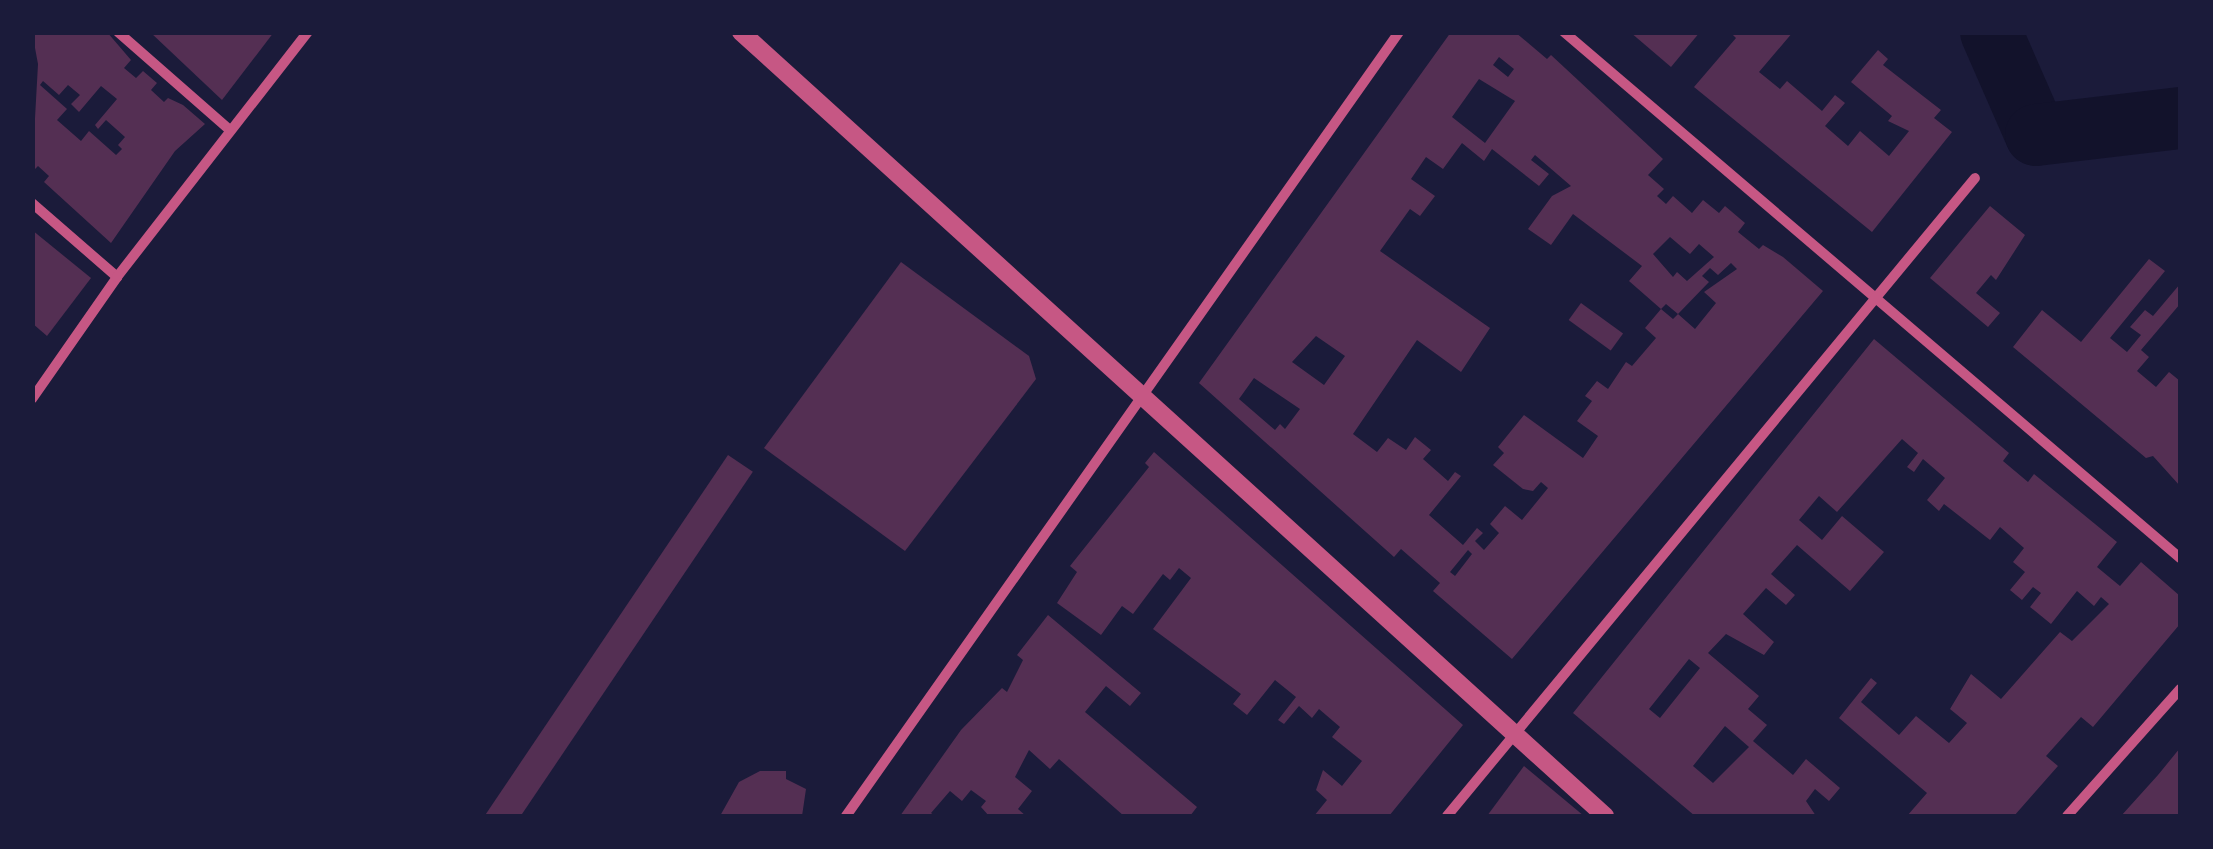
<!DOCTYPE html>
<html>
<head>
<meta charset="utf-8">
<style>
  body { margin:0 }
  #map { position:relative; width:2213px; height:849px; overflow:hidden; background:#1b1b3a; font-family:Karla,sans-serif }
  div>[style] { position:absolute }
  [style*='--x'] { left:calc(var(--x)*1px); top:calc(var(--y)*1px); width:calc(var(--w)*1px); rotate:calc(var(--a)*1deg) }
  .river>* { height:62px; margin:-31px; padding:0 31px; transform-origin:31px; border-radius:31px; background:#12122b }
  .building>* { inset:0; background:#542f53; transform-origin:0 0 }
  .minor>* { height:10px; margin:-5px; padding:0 5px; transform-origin:5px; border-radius:5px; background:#c65784 }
  .tertiary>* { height:18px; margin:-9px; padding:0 9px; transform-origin:9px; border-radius:9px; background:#c65784 }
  span { translate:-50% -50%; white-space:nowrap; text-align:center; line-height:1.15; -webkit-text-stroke:8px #1b1b3a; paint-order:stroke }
  .frame { position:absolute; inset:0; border:35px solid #1b1b3a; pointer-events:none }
</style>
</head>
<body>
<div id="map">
  <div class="river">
    <i style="--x:1991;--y:32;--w:112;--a:66.4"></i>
    <i style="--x:2036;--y:135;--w:145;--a:-6.7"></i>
  </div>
  <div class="building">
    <i style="clip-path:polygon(evenodd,32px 32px,107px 32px,131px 60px,124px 68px,136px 78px,143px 71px,157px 83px,151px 90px,164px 102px,168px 98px,183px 105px,205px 124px,175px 151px,111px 243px,44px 182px,49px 176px,38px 166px,32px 172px,38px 64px,32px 32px,43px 81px,59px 95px,68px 85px,80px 95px,71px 104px,79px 112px,101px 86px,117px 99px,95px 125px,98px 129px,106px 120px,125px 137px,118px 145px,122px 149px,116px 155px,89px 131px,81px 141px,57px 120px,67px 109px,40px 85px,43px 81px)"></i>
    <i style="clip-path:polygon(150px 32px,274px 32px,222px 100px)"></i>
    <i style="clip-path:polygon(evenodd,1451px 32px,1515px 32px,1547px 59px,1551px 55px,1663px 159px,1648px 175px,1664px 189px,1657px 196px,1666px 204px,1673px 196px,1692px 213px,1703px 200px,1719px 213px,1725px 206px,1745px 223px,1738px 232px,1759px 249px,1763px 245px,1783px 257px,1823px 291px,1512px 659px,1433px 591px,1440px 583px,1401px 549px,1394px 557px,1199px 383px,1451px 32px,1499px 57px,1514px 69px,1508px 77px,1493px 65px,1499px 57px,1451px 32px,1479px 79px,1515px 101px,1485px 143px,1452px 117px,1479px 79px,1451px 32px,1462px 143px,1484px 161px,1492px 149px,1539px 186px,1549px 174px,1531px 160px,1535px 155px,1571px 186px,1552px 196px,1528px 229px,1551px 245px,1573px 214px,1642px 266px,1629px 281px,1661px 309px,1666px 304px,1678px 314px,1673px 319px,1661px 309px,1645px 328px,1656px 338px,1632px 366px,1626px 362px,1608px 389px,1597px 381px,1585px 396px,1592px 401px,1577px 421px,1598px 436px,1583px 458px,1524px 415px,1498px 447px,1504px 453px,1493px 465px,1523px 489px,1533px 491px,1541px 482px,1548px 488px,1522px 520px,1505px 506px,1490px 524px,1499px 533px,1484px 550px,1475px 541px,1483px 533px,1477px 528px,1463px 545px,1429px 515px,1461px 476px,1455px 472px,1448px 481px,1423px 459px,1431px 450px,1415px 437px,1406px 450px,1388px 438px,1377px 452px,1353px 434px,1417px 340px,1461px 372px,1490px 328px,1380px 251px,1410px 209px,1420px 216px,1435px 196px,1411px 179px,1426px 157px,1443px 169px,1462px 143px,1451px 32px,1670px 237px,1690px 254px,1699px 244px,1714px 257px,1687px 281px,1677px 272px,1673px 277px,1653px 254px,1670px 237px,1451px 32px,1731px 263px,1737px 269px,1704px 292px,1716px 303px,1695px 329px,1678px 314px,1709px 282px,1702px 276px,1710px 268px,1718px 275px,1731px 263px,1451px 32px,1316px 336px,1345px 356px,1324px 385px,1292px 362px,1316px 336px,1451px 32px,1254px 378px,1300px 409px,1285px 429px,1280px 424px,1275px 430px,1239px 399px,1254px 378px,1451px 32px,1468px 550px,1472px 554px,1455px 576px,1450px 572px,1468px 550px)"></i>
    <i style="clip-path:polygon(1630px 32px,1700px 32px,1671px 67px)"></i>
    <i style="clip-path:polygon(1730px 32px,1793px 32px,1759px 72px,1780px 89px,1787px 81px,1822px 111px,1835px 95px,1845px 103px,1825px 126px,1848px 146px,1860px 131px,1889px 156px,1909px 131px,1888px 121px,1892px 116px,1851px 82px,1878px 50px,1888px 59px,1883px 65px,1941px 110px,1934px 118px,1952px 132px,1872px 232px,1694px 87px,1736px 38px)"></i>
    <i style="clip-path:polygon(1990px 206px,2025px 235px,1996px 280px,1991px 275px,1976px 293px,2000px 313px,1988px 327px,1930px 278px)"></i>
    <i style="clip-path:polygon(32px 230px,91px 278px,47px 336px,32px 323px)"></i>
    <i style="clip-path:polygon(2149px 259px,2165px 271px,2110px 338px,2127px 352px,2141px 335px,2130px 327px,2145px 310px,2153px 316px,2180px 284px,2180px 304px,2141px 350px,2149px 357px,2137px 371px,2156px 387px,2169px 372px,2180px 381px,2180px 486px,2153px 456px,2146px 458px,2013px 347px,2042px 310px,2081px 342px)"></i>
    <i style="clip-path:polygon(901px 262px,1029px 356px,1036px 379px,905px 551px,764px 448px)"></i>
    <i style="left:1581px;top:303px;width:52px;height:21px;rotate:36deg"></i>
    <i style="clip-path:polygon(evenodd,1874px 339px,2009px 453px,2003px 461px,2028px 482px,2034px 474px,2117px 542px,2097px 567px,2120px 586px,2141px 562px,2180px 596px,2180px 624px,2093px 727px,2081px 717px,2046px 756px,2058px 766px,2014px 816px,1907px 816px,1927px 793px,1839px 718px,1871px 678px,1877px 683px,1861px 702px,1899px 735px,1916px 716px,1949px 743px,1967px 723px,1950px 709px,1971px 674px,2001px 699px,2060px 632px,2072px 641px,2109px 604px,2101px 597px,2094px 606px,2077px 591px,2051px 624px,2030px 607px,2041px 593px,2033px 587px,2022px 600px,2010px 590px,2025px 572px,2013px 562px,2024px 548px,2000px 527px,1990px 540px,1944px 504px,1939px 511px,1927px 500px,1945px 478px,1923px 459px,1914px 472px,1907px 467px,1918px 453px,1902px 439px,1837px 512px,1819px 496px,1799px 520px,1822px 540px,1842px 516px,1884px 552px,1850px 591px,1797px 545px,1771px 574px,1795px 595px,1786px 605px,1766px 588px,1743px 614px,1774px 642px,1764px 655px,1726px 634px,1708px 653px,1759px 696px,1748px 709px,1767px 725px,1753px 741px,1793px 775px,1806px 759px,1840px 788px,1829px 801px,1815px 789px,1806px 801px,1816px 816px,1695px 816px,1573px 713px,1874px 339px,1689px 659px,1700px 668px,1660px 718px,1649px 709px,1689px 659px,1874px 339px,1725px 726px,1749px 747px,1713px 783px,1693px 766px,1725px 726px)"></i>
    <i style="clip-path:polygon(1154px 452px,1463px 725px,1389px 816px,1314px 816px,1327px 800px,1316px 790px,1323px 770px,1342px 786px,1362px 761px,1332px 737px,1340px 727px,1319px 709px,1312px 718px,1299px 706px,1284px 724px,1278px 720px,1296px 697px,1275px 680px,1247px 715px,1233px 704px,1241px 694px,1153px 629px,1191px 578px,1179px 568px,1170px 580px,1163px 574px,1133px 614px,1122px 606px,1101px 635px,1057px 603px,1077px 572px,1070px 566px,1149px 467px,1145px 463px)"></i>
    <i style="left:728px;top:455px;width:30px;height:448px;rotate:34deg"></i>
    <i style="clip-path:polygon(1048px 615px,1141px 693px,1130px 706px,1106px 686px,1085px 712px,1197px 807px,1190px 816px,1124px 816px,1059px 759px,1050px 769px,1029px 750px,1015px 777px,1032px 791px,1018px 809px,1026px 816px,989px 816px,981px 807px,986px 801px,971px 790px,962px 801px,950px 791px,931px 813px,935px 816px,900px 816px,961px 730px,1002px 688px,1007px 692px,1023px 660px,1017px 655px)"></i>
    <i style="clip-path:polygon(2180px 748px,2180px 816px,2121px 816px,2158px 775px)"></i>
    <i style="clip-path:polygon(1524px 766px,1584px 816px,1487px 816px)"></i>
    <i style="clip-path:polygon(760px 771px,786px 771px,786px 779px,806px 789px,802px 816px,720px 816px,739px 782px)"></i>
  </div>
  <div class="minor">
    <i style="--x:118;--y:32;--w:149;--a:41.2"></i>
    <i style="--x:1564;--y:32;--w:810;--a:40.49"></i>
    <i style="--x:32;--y:203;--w:113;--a:41"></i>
    <i style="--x:32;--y:399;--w:149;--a:-55.1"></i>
    <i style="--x:117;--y:277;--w:311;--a:-52.1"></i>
    <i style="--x:846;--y:816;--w:959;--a:-54.8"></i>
    <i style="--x:1447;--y:816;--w:828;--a:-50.39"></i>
    <i style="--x:2067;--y:816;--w:170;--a:-48.3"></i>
  </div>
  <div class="tertiary">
    <i style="--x:741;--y:32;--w:1167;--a:42.22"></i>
  </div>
  <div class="frame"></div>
</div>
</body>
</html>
